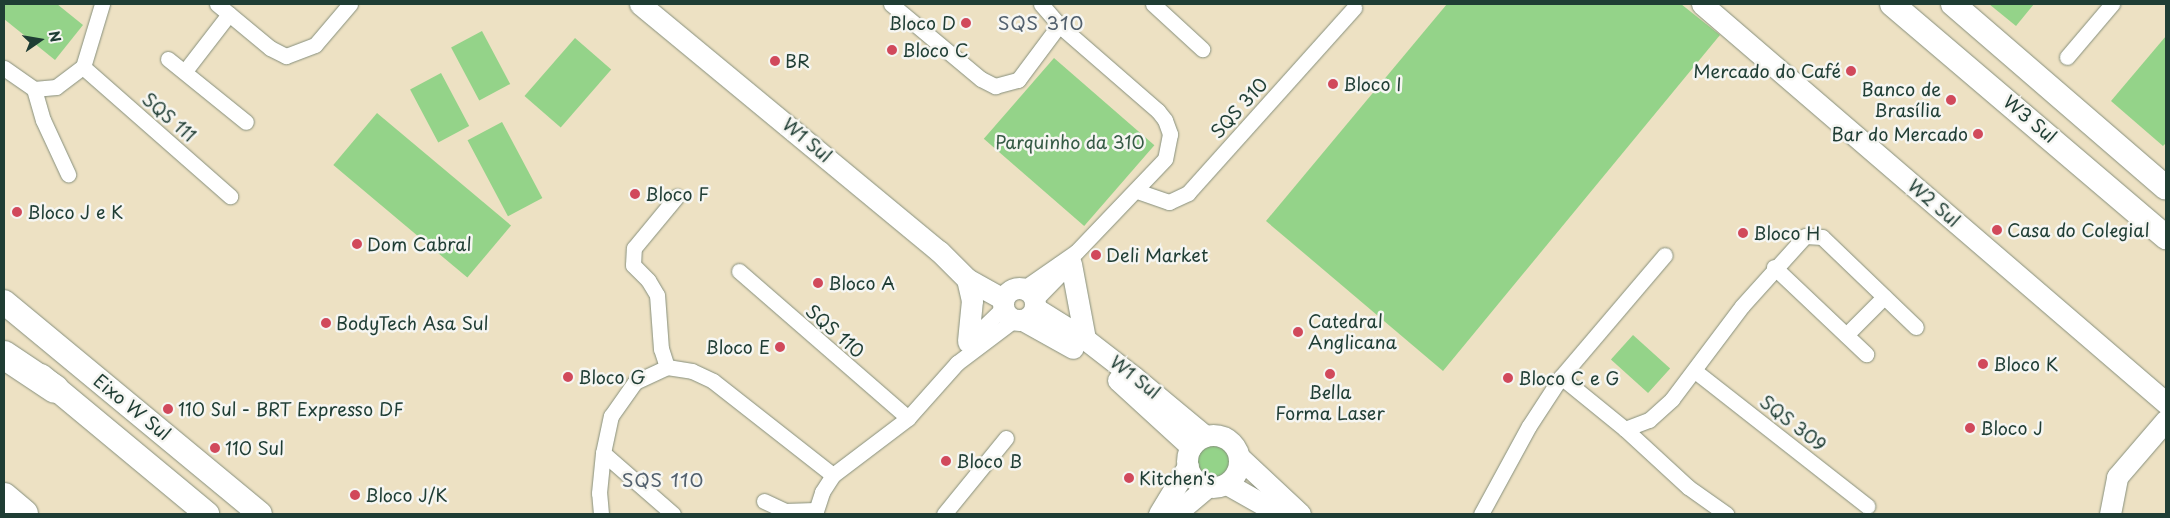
<!DOCTYPE html>
<html>
<head>
<meta charset="utf-8">
<style>
  body { margin:0 }
  #map { position:relative; width:2170px; height:518px; overflow:hidden; background:#ede1c3; font-family:"Playpen Sans",sans-serif }
  div>[style] { position:absolute }
  [style*='--x'] { left:calc(var(--x)*1px); top:calc(var(--y)*1px); width:calc(var(--w)*1px); rotate:calc(var(--a)*1deg) }
  .green>* { inset:0; background:#94d389; transform-origin:0 0 }
  .round { border-radius:50% }
  .roads { filter:drop-shadow(0 0 1px #868f7c) drop-shadow(0 0 1px #868f7c) }
  .street>* { height:15px; margin:-7.5px; padding:0 7.5px; transform-origin:7.5px; border-radius:7.5px; background:#fff }
  .secondary>* { height:21px; margin:-10.5px; padding:0 10.5px; transform-origin:10.5px; border-radius:10.5px; background:#fff }
  .secondary>.ring { margin:-10.5px; padding:0; box-sizing:content-box; background:none; border:21px solid #fff; border-radius:50% }
  .primary>* { height:24px; margin:-12px; padding:0 12px; transform-origin:12px; border-radius:12px; background:#fff }
  .highway>* { height:28px; margin:-14px; padding:0 14px; transform-origin:14px; border-radius:14px; background:#fff }
  .dots>* { width:14px; height:14px; translate:-50% -50%; box-sizing:border-box; border:2px solid #f6f6f2; border-radius:50% }
  span { translate:-50% -50%; white-space:nowrap; text-align:center; line-height:1.15; -webkit-text-stroke:5px #f6f6f2; paint-order:stroke }
  .poi-label { font-size:18px; color:#1f3d34 }
  .right { translate:-100% -50%; text-align:right }
  .left { translate:0 -50%; text-align:left }
  .street-label { font-size:18px; color:#1f3d34 }
  .park-label { font-size:18px; color:#365b45 }
  .neighbourhood-label { font-size:19px; color:#52606d; letter-spacing:1px }
  .frame { position:absolute; inset:0; border:5px solid #1f3d34; pointer-events:none }
  .north { position:absolute; left:15px; top:15px; width:50px; height:50px; -webkit-text-stroke:4px #f6f6f2; paint-order:stroke; rotate:77deg; font-size:14px; font-weight:700; line-height:20px; text-align:center; color:#1f3d34 }
  .north::after { content:''; display:block; margin:auto; width:18px; height:22px; background:#1f3d34; clip-path:polygon(50% 0,100% 100%,50% 72%,0 100%) }
</style>
</head>
<body>
<div id="map">
  <div class="green">
    <i style="clip-path:polygon(4px 4px,57px 4px,83px 25px,55px 60px,4px 19px)"></i>
    <i style="clip-path:polygon(1447px 4px,1681px 4px,1720px 35px,1443px 371px,1266px 221px)"></i>
    <i style="clip-path:polygon(1989px 4px,2034px 4px,2016px 26px)"></i>
    <i style="left:482px;top:31px;width:60px;height:35px;rotate:62deg"></i>
    <i style="clip-path:polygon(2166px 36px,2166px 143px,2163px 146px,2111px 101px)"></i>
    <i style="left:575px;top:38px;width:48px;height:77px;rotate:41deg"></i>
    <i style="left:1054px;top:58px;width:133px;height:107px;rotate:41deg"></i>
    <i style="left:441px;top:73px;width:60px;height:35px;rotate:62deg"></i>
    <i style="left:377px;top:113px;width:175px;height:68px;rotate:40deg"></i>
    <i style="left:502px;top:122px;width:86px;height:39px;rotate:62deg"></i>
    <i style="left:1633px;top:335px;width:50px;height:33px;rotate:42deg"></i>
    <i class="round" style="left:1193px;top:440px;width:42px;height:42px"></i>
  </div>
  <div class="roads">
    <div class="street">
      <i style="--x:217;--y:4;--w:69;--a:39.7"></i>
      <i style="--x:270;--y:48;--w:18;--a:27"></i>
      <i style="--x:286;--y:56;--w:31;--a:-21"></i>
      <i style="--x:315;--y:45;--w:54;--a:-49.5"></i>
      <i style="--x:891;--y:4;--w:117;--a:39.8"></i>
      <i style="--x:981;--y:79;--w:16;--a:27"></i>
      <i style="--x:995;--y:86;--w:24;--a:-15"></i>
      <i style="--x:1018;--y:80;--w:69;--a:-53.3"></i>
      <i style="--x:1059;--y:25;--w:131;--a:41"></i>
      <i style="--x:1158;--y:111;--w:11;--a:52"></i>
      <i style="--x:1165;--y:120;--w:15;--a:70"></i>
      <i style="--x:1170;--y:134;--w:25;--a:101"></i>
      <i style="--x:1165;--y:159;--w:129;--a:133.7"></i>
      <i style="--x:1076;--y:252;--w:63;--a:145.3"></i>
      <i style="--x:1041;--y:4;--w:28;--a:49"></i>
      <i style="--x:1153;--y:4;--w:67;--a:42.6"></i>
      <i style="--x:2067;--y:57;--w:70;--a:-49.7"></i>
      <i style="--x:168;--y:59;--w:100;--a:38.9"></i>
      <i style="--x:83;--y:67;--w:196;--a:41.3"></i>
      <i style="--x:4;--y:68;--w:37;--a:35"></i>
      <i style="--x:34;--y:89;--w:32;--a:74"></i>
      <i style="--x:43;--y:120;--w:60;--a:65.2"></i>
      <i style="--x:185;--y:71;--w:72;--a:-52.3"></i>
      <i style="--x:34;--y:89;--w:22;--a:-5"></i>
      <i style="--x:56;--y:87;--w:34;--a:-37"></i>
      <i style="--x:83;--y:67;--w:66;--a:-73.2"></i>
      <i style="--x:1137;--y:191;--w:34;--a:19"></i>
      <i style="--x:1169;--y:202;--w:21;--a:-25"></i>
      <i style="--x:1188;--y:193;--w:249;--a:-48.1"></i>
      <i style="--x:1774;--y:267;--w:127;--a:43.4"></i>
      <i style="--x:739;--y:271;--w:224;--a:41"></i>
      <i style="--x:1035;--y:300;--w:50;--a:-45.8"></i>
      <i style="--x:1846;--y:335;--w:54;--a:-45"></i>
      <i style="--x:966;--y:344;--w:52;--a:-44.2"></i>
      <i style="--x:667;--y:367;--w:19;--a:-108"></i>
      <i style="--x:661;--y:349;--w:54;--a:-94.2"></i>
      <i style="--x:657;--y:295;--w:17;--a:-121"></i>
      <i style="--x:648;--y:280;--w:21;--a:-135"></i>
      <i style="--x:633;--y:265;--w:17;--a:-87"></i>
      <i style="--x:634;--y:248;--w:67;--a:-50.4"></i>
      <i style="--x:1695;--y:371;--w:219;--a:38.1"></i>
      <i style="--x:1561;--y:377;--w:82;--a:39.1"></i>
      <i style="--x:1625;--y:429;--w:86;--a:42.6"></i>
      <i style="--x:1688;--y:487;--w:47;--a:35.4"></i>
      <i style="--x:1625;--y:429;--w:26;--a:-21"></i>
      <i style="--x:1649;--y:420;--w:31;--a:-42"></i>
      <i style="--x:1672;--y:399;--w:116;--a:-53"></i>
      <i style="--x:1742;--y:306;--w:94;--a:-48"></i>
      <i style="--x:1805;--y:236;--w:17;--a:3"></i>
      <i style="--x:1822;--y:237;--w:130;--a:43.8"></i>
      <i style="--x:603;--y:453;--w:93;--a:41.1"></i>
      <i style="--x:764;--y:501;--w:23;--a:25"></i>
      <i style="--x:785;--y:511;--w:30;--a:-2"></i>
      <i style="--x:601;--y:514;--w:21;--a:-95"></i>
      <i style="--x:599;--y:493;--w:40;--a:-84.3"></i>
      <i style="--x:603;--y:453;--w:38;--a:-78"></i>
      <i style="--x:611;--y:416;--w:42;--a:-54.8"></i>
      <i style="--x:635;--y:382;--w:35;--a:-25"></i>
      <i style="--x:667;--y:367;--w:25;--a:9"></i>
      <i style="--x:692;--y:371;--w:23;--a:25"></i>
      <i style="--x:713;--y:381;--w:152;--a:38.1"></i>
      <i style="--x:833;--y:475;--w:94;--a:-37.2"></i>
      <i style="--x:908;--y:418;--w:74;--a:-48.3"></i>
      <i style="--x:957;--y:363;--w:71;--a:-37"></i>
      <i style="--x:815;--y:514;--w:23;--a:-72"></i>
      <i style="--x:822;--y:492;--w:20;--a:-57"></i>
      <i style="--x:944;--y:514;--w:98;--a:-50.8"></i>
      <i style="--x:1481;--y:514;--w:100;--a:-61.4"></i>
      <i style="--x:1529;--y:426;--w:59;--a:-56.9"></i>
      <i style="--x:1561;--y:377;--w:160;--a:-49.6"></i>
    </div>
    <div class="secondary">
      <i style="--x:640;--y:4;--w:388;--a:39.6"></i>
      <i style="--x:939;--y:251;--w:40;--a:45"></i>
      <i style="--x:967;--y:279;--w:41;--a:29.1"></i>
      <i style="--x:1702;--y:4;--w:612;--a:40.69"></i>
      <i style="--x:1071;--y:264;--w:76;--a:79.4"></i>
      <i style="--x:967;--y:279;--w:22;--a:77"></i>
      <i style="--x:972;--y:300;--w:41;--a:95.6"></i>
      <i class="ring" style="left:1003px;top:288px;width:11px;height:11px"></i>
      <i style="--x:1035;--y:308;--w:59;--a:31.8"></i>
      <i style="--x:1085;--y:339;--w:62;--a:37.8"></i>
      <i style="--x:1134;--y:377;--w:92;--a:39.7"></i>
      <i style="--x:1023;--y:320;--w:57;--a:29.2"></i>
      <i style="--x:1118;--y:380;--w:99;--a:42.5"></i>
      <i class="ring" style="left:1187px;top:435px;width:31px;height:31px"></i>
      <i style="--x:1240;--y:458;--w:82;--a:43"></i>
      <i style="--x:1227;--y:484;--w:61;--a:29.5"></i>
      <i style="--x:1159;--y:514;--w:56;--a:-58.9"></i>
      <i style="--x:1175;--y:514;--w:42;--a:-40.2"></i>
      <i style="--x:2110;--y:514;--w:38;--a:-79"></i>
      <i style="--x:2117;--y:477;--w:75;--a:-49.3"></i>
    </div>
    <div class="primary">
      <i style="--x:1892;--y:4;--w:360;--a:40.4"></i>
      <i style="--x:1953;--y:4;--w:281;--a:40.8"></i>
      <i style="--x:4;--y:302;--w:332;--a:39.6"></i>
      <i style="--x:41;--y:376;--w:216;--a:39.7"></i>
    </div>
    <div class="highway">
      <i style="--x:4;--y:355;--w:61;--a:33.7"></i>
      <i style="--x:4;--y:497;--w:26;--a:40"></i>
    </div>
  </div>
  <div class="dots">
    <i style="left:966px;top:23px;background:#d1495b"></i>
    <i style="left:892px;top:50px;background:#d1495b"></i>
    <i style="left:775px;top:61px;background:#d1495b"></i>
    <i style="left:1851px;top:71px;background:#d1495b"></i>
    <i style="left:1333px;top:84px;background:#d1495b"></i>
    <i style="left:1951px;top:100px;background:#d1495b"></i>
    <i style="left:1978px;top:134px;background:#d1495b"></i>
    <i style="left:635px;top:194px;background:#d1495b"></i>
    <i style="left:17px;top:212px;background:#d1495b"></i>
    <i style="left:1997px;top:230px;background:#d1495b"></i>
    <i style="left:1743px;top:233px;background:#d1495b"></i>
    <i style="left:357px;top:244px;background:#d1495b"></i>
    <i style="left:1096px;top:255px;background:#d1495b"></i>
    <i style="left:818px;top:283px;background:#d1495b"></i>
    <i style="left:326px;top:323px;background:#d1495b"></i>
    <i style="left:1298px;top:332px;background:#d1495b"></i>
    <i style="left:780px;top:347px;background:#d1495b"></i>
    <i style="left:1983px;top:364px;background:#d1495b"></i>
    <i style="left:1330px;top:374px;background:#d1495b"></i>
    <i style="left:568px;top:377px;background:#d1495b"></i>
    <i style="left:1508px;top:378px;background:#d1495b"></i>
    <i style="left:168px;top:409px;background:#d1495b"></i>
    <i style="left:1970px;top:428px;background:#d1495b"></i>
    <i style="left:215px;top:448px;background:#d1495b"></i>
    <i style="left:946px;top:461px;background:#d1495b"></i>
    <i style="left:1129px;top:478px;background:#d1495b"></i>
    <i style="left:355px;top:495px;background:#d1495b"></i>
  </div>
  <div class="poi-label">
    <span class="right" style="left:956px;top:23px">Bloco D</span>
    <span class="left" style="left:902px;top:50px">Bloco C</span>
    <span class="left" style="left:785px;top:61px">BR</span>
    <span class="right" style="left:1841px;top:71px">Mercado do Café</span>
    <span class="left" style="left:1343px;top:84px">Bloco I</span>
    <span class="right" style="left:1941px;top:100px">Banco de<br>Brasília</span>
    <span class="right" style="left:1968px;top:134px">Bar do Mercado</span>
    <span class="left" style="left:645px;top:194px">Bloco F</span>
    <span class="left" style="left:27px;top:212px">Bloco J e K</span>
    <span class="left" style="left:2007px;top:230px">Casa do Colegial</span>
    <span class="left" style="left:1753px;top:233px">Bloco H</span>
    <span class="left" style="left:367px;top:244px">Dom Cabral</span>
    <span class="left" style="left:1106px;top:255px">Deli Market</span>
    <span class="left" style="left:828px;top:283px">Bloco A</span>
    <span class="left" style="left:1308px;top:332px">Catedral<br>Anglicana</span>
    <span class="left" style="left:336px;top:323px">BodyTech Asa Sul</span>
    <span class="right" style="left:770px;top:347px">Bloco E</span>
    <span class="left" style="left:1993px;top:364px">Bloco K</span>
    <span class="left" style="left:578px;top:377px">Bloco G</span>
    <span class="left" style="left:1518px;top:378px">Bloco C e G</span>
    <span style="left:1330px;top:403px">Bella<br>Forma Laser</span>
    <span class="left" style="left:178px;top:409px">110 Sul - BRT Expresso DF</span>
    <span class="left" style="left:1980px;top:428px">Bloco J</span>
    <span class="left" style="left:225px;top:448px">110 Sul</span>
    <span class="left" style="left:956px;top:461px">Bloco B</span>
    <span class="left" style="left:1139px;top:478px">Kitchen's</span>
    <span class="left" style="left:365px;top:495px">Bloco J/K</span>
  </div>
  <div class="street-label">
    <span style="left:1239px;top:108px;rotate:-48deg">SQS 310</span>
    <span style="left:169px;top:117px;rotate:41deg">SQS 111</span>
    <span style="left:2030px;top:119px;rotate:40deg">W3 Sul</span>
    <span style="left:807px;top:140px;rotate:40deg">W1 Sul</span>
    <span style="left:1934px;top:203px;rotate:41deg">W2 Sul</span>
    <span style="left:835px;top:331px;rotate:41deg">SQS 110</span>
    <span style="left:1135px;top:377px;rotate:38deg">W1 Sul</span>
    <span style="left:132px;top:407px;rotate:39deg">Eixo W Sul</span>
    <span style="left:1793px;top:423px;rotate:38deg">SQS 309</span>
  </div>
  <div class="park-label">
    <span style="left:1070px;top:142px">Parquinho da 310</span>
  </div>
  <div class="neighbourhood-label">
    <span style="left:1041px;top:23px">SQS 310</span>
    <span style="left:663px;top:480px">SQS 110</span>
  </div>
  <div class="frame"></div>
  <div class="north">N</div>
</div>
</body>
</html>
